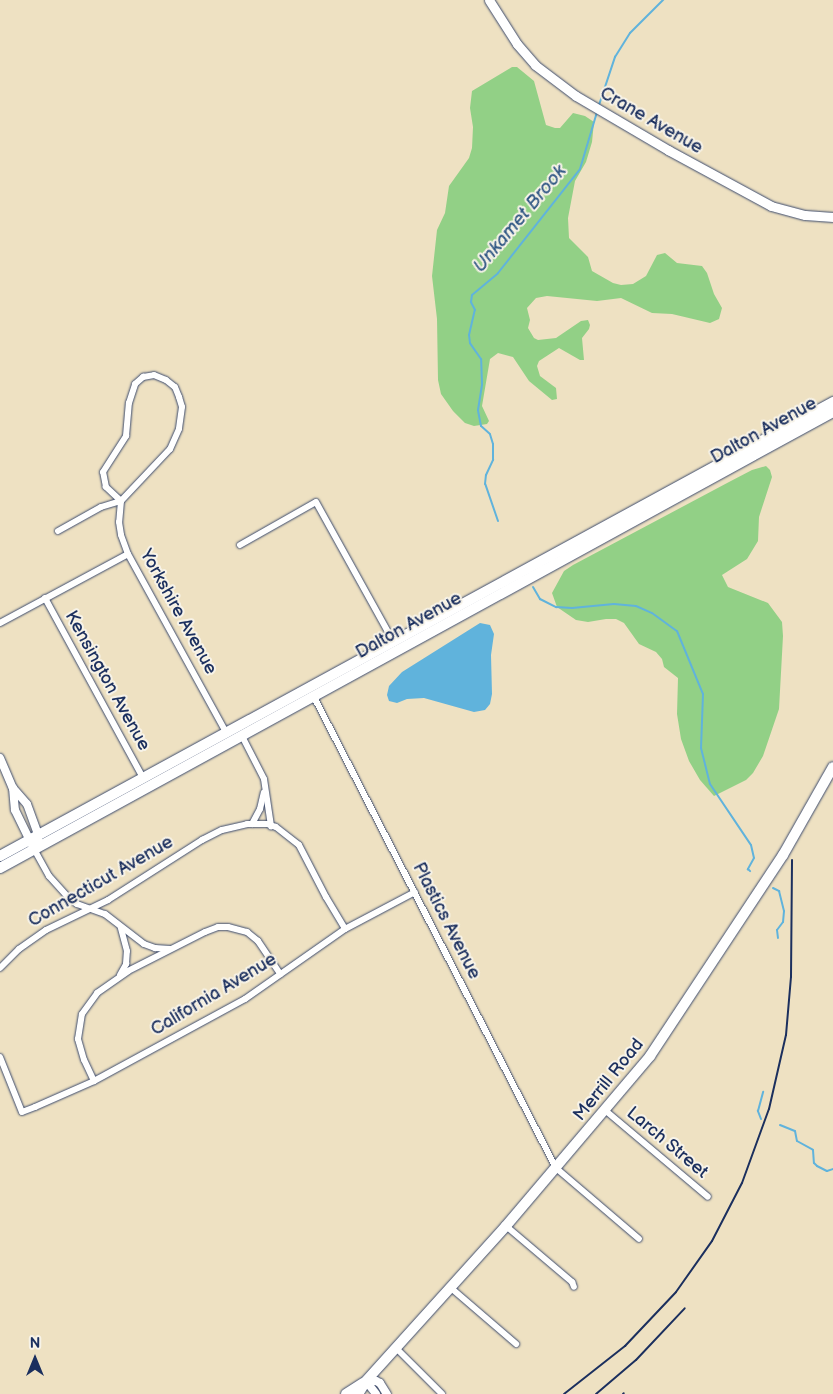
<!DOCTYPE html>
<html>
<head>
<meta charset="utf-8">
<style>
  body { margin:0 }
  #map { position:relative; width:833px; height:1394px; overflow:hidden; background:#eee1c2; font-family:"Balsamiq Sans",sans-serif }
  div>[style] { position:absolute }
  [style*='--x'] { left:calc(var(--x)*1px); top:calc(var(--y)*1px); width:calc(var(--w)*1px); rotate:calc(var(--a)*1deg) }
  .green>* { inset:0; background:#92d086 }
  .water>* { inset:0; background:#60b3dc }
  .stream>* { height:2px; margin:-1px; padding:0 1px; transform-origin:1px; border-radius:1px; background:#60b3dc }
  .roads { filter:drop-shadow(0 0 1px #3b4a6d) drop-shadow(0 0 1px #3b4a6d) }
  .minor>* { height:6px; margin:-3px; padding:0 3px; transform-origin:3px; border-radius:3px; background:#fff }
  .tertiary>* { height:8px; margin:-4px; padding:0 4px; transform-origin:4px; border-radius:4px; background:#fff }
  .secondary>* { height:9px; margin:-4.5px; padding:0 4.5px; transform-origin:4.5px; border-radius:4.5px; background:#fff }
  .primary>* { height:10px; margin:-5px; padding:0 5px; transform-origin:5px; border-radius:5px; background:#fff }
  .trunk>* { height:10px; margin:-5px; padding:0 5px; transform-origin:5px; border-radius:5px; background:#fff }
  .rail>* { height:2px; margin:-1px; padding:0 1px; transform-origin:1px; border-radius:1px; background:#1b2f5e }
  span { translate:-50% -50%; white-space:nowrap; text-align:center; line-height:1.15; -webkit-text-stroke:4px #f7f3e8; paint-order:stroke }
  .street-label { font-size:18px; color:#1b2f5e }
  .water-label { font-size:19px; color:#305784; font-style:italic }
  .north { position:absolute; left:10px; top:1334px; width:50px; height:50px; -webkit-text-stroke:4px #f7f3e8; paint-order:stroke; rotate:0deg; font-size:14px; font-weight:700; line-height:20px; text-align:center; color:#1b2f5e }
  .north::after { content:''; display:block; margin:auto; width:18px; height:22px; background:#1b2f5e; clip-path:polygon(50% 0,100% 100%,50% 72%,0 100%) }
</style>
</head>
<body>
<div id="map">
  <div class="green">
    <i style="clip-path:polygon(512px 67px,517px 67px,534px 81px,546px 125px,555px 128px,560px 128px,573px 113px,585px 116px,594px 122px,592px 142px,586px 162px,575px 181px,568px 218px,569px 238px,588px 257px,592px 271px,613px 283px,621px 285px,633px 284px,646px 276px,657px 255px,665px 253px,677px 263px,702px 266px,707px 273px,714px 294px,722px 308px,719px 319px,710px 323px,672px 314px,652px 313px,621px 298px,597px 301px,547px 296px,536px 298px,527px 308px,530px 320px,528px 328px,534px 338px,538px 340px,556px 338px,581px 321px,588px 320px,590px 325px,589px 329px,582px 338px,584px 360px,580px 360px,559px 348px,539px 361px,537px 366px,540px 376px,556px 388px,557px 399px,552px 400px,529px 381px,513px 357px,498px 353px,490px 359px,482px 406px,489px 421px,487px 424px,474px 426px,465px 423px,453px 411px,441px 394px,438px 380px,437px 319px,432px 276px,437px 230px,445px 213px,449px 186px,469px 158px,472px 148px,473px 127px,470px 108px,472px 91px)"></i>
    <i style="clip-path:polygon(766px 466px,770px 470px,772px 477px,759px 517px,758px 541px,747px 559px,722px 575px,728px 587px,768px 603px,782px 622px,783px 636px,779px 709px,763px 756px,753px 773px,746px 780px,714px 796px,700px 780px,689px 761px,681px 739px,677px 714px,678px 678px,664px 667px,662px 659px,656px 652px,639px 644px,624px 623px,616px 619px,606px 619px,588px 622px,576px 620px,557px 607px,552px 593px,564px 571px,573px 565px,729px 482px,752px 470px)"></i>
  </div>
  <div class="water">
    <i style="clip-path:polygon(480px 623px,490px 625px,494px 634px,491px 655px,492px 694px,490px 704px,485px 710px,474px 712px,424px 698px,407px 699px,397px 703px,389px 701px,387px 695px,389px 686px,402px 672px)"></i>
  </div>
  <div class="stream">
    <i style="--x:599;--y:105;--w:51;--a:-71.6"></i>
    <i style="--x:615;--y:57;--w:28;--a:-58"></i>
    <i style="--x:630;--y:33;--w:47;--a:-45"></i>
    <i style="--x:498;--y:521;--w:39;--a:-109"></i>
    <i style="--x:485;--y:484;--w:9;--a:-84"></i>
    <i style="--x:486;--y:475;--w:17;--a:-65"></i>
    <i style="--x:493;--y:460;--w:16;--a:-90"></i>
    <i style="--x:493;--y:444;--w:10;--a:-107"></i>
    <i style="--x:490;--y:434;--w:12;--a:-138"></i>
    <i style="--x:481;--y:426;--w:16;--a:-101"></i>
    <i style="--x:478;--y:410;--w:26;--a:-81"></i>
    <i style="--x:482;--y:384;--w:25;--a:-92"></i>
    <i style="--x:481;--y:359;--w:19;--a:-125"></i>
    <i style="--x:470;--y:343;--w:8;--a:-97"></i>
    <i style="--x:469;--y:335;--w:26;--a:-77"></i>
    <i style="--x:475;--y:310;--w:9;--a:-117"></i>
    <i style="--x:471;--y:302;--w:7;--a:-82"></i>
    <i style="--x:472;--y:295;--w:34;--a:-40"></i>
    <i style="--x:498;--y:273;--w:132;--a:-51.7"></i>
    <i style="--x:580;--y:169;--w:59;--a:-73.4"></i>
    <i style="--x:533;--y:587;--w:14;--a:60"></i>
    <i style="--x:540;--y:599;--w:18;--a:27"></i>
    <i style="--x:556;--y:607;--w:16;--a:4"></i>
    <i style="--x:572;--y:608;--w:42;--a:-5.4"></i>
    <i style="--x:614;--y:604;--w:22;--a:5"></i>
    <i style="--x:636;--y:606;--w:17;--a:24"></i>
    <i style="--x:652;--y:613;--w:31;--a:36"></i>
    <i style="--x:677;--y:631;--w:68;--a:67.6"></i>
    <i style="--x:703;--y:694;--w:54;--a:92.1"></i>
    <i style="--x:701;--y:748;--w:37;--a:76"></i>
    <i style="--x:710;--y:784;--w:73;--a:56.1"></i>
    <i style="--x:751;--y:845;--w:13;--a:77"></i>
    <i style="--x:754;--y:858;--w:13;--a:119"></i>
    <i style="--x:748;--y:869;--w:3;--a:45"></i>
    <i style="--x:773;--y:888;--w:7;--a:27"></i>
    <i style="--x:779;--y:891;--w:21;--a:76"></i>
    <i style="--x:784;--y:911;--w:11;--a:95"></i>
    <i style="--x:783;--y:922;--w:10;--a:127"></i>
    <i style="--x:777;--y:930;--w:8;--a:83"></i>
    <i style="--x:761;--y:1119;--w:9;--a:-111"></i>
    <i style="--x:758;--y:1111;--w:20;--a:-75"></i>
    <i style="--x:780;--y:1125;--w:16;--a:22"></i>
    <i style="--x:795;--y:1131;--w:10;--a:79"></i>
    <i style="--x:797;--y:1141;--w:18;--a:29"></i>
    <i style="--x:813;--y:1150;--w:13;--a:86"></i>
    <i style="--x:814;--y:1163;--w:4;--a:45"></i>
    <i style="--x:817;--y:1166;--w:11;--a:27"></i>
    <i style="--x:827;--y:1171;--w:6;--a:-18"></i>
  </div>
  <div class="roads">
    <div class="minor">
      <i style="--x:58;--y:531;--w:49;--a:-29.2"></i>
      <i style="--x:101;--y:507;--w:21;--a:-17"></i>
      <i style="--x:121;--y:501;--w:21;--a:-137"></i>
      <i style="--x:106;--y:487;--w:15;--a:-101"></i>
      <i style="--x:103;--y:472;--w:43;--a:-57.4"></i>
      <i style="--x:126;--y:436;--w:33;--a:-85"></i>
      <i style="--x:129;--y:403;--w:20;--a:-72"></i>
      <i style="--x:135;--y:384;--w:11;--a:-41"></i>
      <i style="--x:143;--y:377;--w:11;--a:-10"></i>
      <i style="--x:154;--y:375;--w:13;--a:23"></i>
      <i style="--x:166;--y:380;--w:11;--a:38"></i>
      <i style="--x:175;--y:387;--w:11;--a:68"></i>
      <i style="--x:179;--y:397;--w:10;--a:73"></i>
      <i style="--x:182;--y:407;--w:22;--a:98"></i>
      <i style="--x:179;--y:429;--w:22;--a:114"></i>
      <i style="--x:170;--y:449;--w:71;--a:133.3"></i>
      <i style="--x:121;--y:501;--w:21;--a:95"></i>
      <i style="--x:119;--y:522;--w:13;--a:81"></i>
      <i style="--x:121;--y:535;--w:20;--a:70"></i>
      <i style="--x:128;--y:554;--w:203;--a:61.2"></i>
      <i style="--x:240;--y:545;--w:87;--a:-29.5"></i>
      <i style="--x:316;--y:502;--w:161;--a:61"></i>
      <i style="--x:45;--y:598;--w:205;--a:61.4"></i>
      <i style="--x:0;--y:623;--w:145;--a:-28.3"></i>
      <i style="--x:313;--y:695;--w:532;--a:62.81"></i>
      <i style="--x:556;--y:1168;--w:109;--a:40.5"></i>
      <i style="--x:242;--y:736;--w:48;--a:62.9"></i>
      <i style="--x:264;--y:779;--w:48;--a:81.5"></i>
      <i style="--x:252;--y:824;--w:17;--a:-62"></i>
      <i style="--x:260;--y:809;--w:17;--a:-77"></i>
      <i style="--x:34;--y:849;--w:31;--a:61"></i>
      <i style="--x:49;--y:876;--w:30;--a:48"></i>
      <i style="--x:69;--y:898;--w:10;--a:37"></i>
      <i style="--x:77;--y:904;--w:30;--a:20"></i>
      <i style="--x:105;--y:914;--w:49;--a:37.6"></i>
      <i style="--x:144;--y:944;--w:12;--a:20"></i>
      <i style="--x:155;--y:948;--w:15;--a:4"></i>
      <i style="--x:0;--y:968;--w:27;--a:-45"></i>
      <i style="--x:19;--y:949;--w:33;--a:-35"></i>
      <i style="--x:46;--y:930;--w:69;--a:-25.8"></i>
      <i style="--x:108;--y:900;--w:112;--a:-32.6"></i>
      <i style="--x:202;--y:840;--w:22;--a:-27"></i>
      <i style="--x:222;--y:830;--w:26;--a:-13"></i>
      <i style="--x:247;--y:824;--w:20;--a:0"></i>
      <i style="--x:267;--y:824;--w:9;--a:18"></i>
      <i style="--x:276;--y:827;--w:29;--a:38"></i>
      <i style="--x:299;--y:845;--w:59;--a:62.6"></i>
      <i style="--x:326;--y:897;--w:37;--a:59"></i>
      <i style="--x:120;--y:975;--w:13;--a:-61"></i>
      <i style="--x:126;--y:964;--w:13;--a:-86"></i>
      <i style="--x:127;--y:951;--w:24;--a:-105"></i>
      <i style="--x:0;--y:1057;--w:59;--a:68.2"></i>
      <i style="--x:22;--y:1112;--w:14;--a:-21"></i>
      <i style="--x:35;--y:1107;--w:64;--a:-23.8"></i>
      <i style="--x:94;--y:1081;--w:172;--a:-28.5"></i>
      <i style="--x:245;--y:999;--w:122;--a:-35"></i>
      <i style="--x:345;--y:929;--w:79;--a:-27.9"></i>
      <i style="--x:94;--y:1081;--w:23;--a:-115"></i>
      <i style="--x:84;--y:1060;--w:22;--a:-106"></i>
      <i style="--x:78;--y:1039;--w:25;--a:-81"></i>
      <i style="--x:82;--y:1014;--w:26;--a:-54"></i>
      <i style="--x:97;--y:993;--w:38;--a:-35"></i>
      <i style="--x:128;--y:971;--w:86;--a:-26.9"></i>
      <i style="--x:205;--y:932;--w:14;--a:-21"></i>
      <i style="--x:218;--y:927;--w:10;--a:0"></i>
      <i style="--x:228;--y:927;--w:20;--a:15"></i>
      <i style="--x:247;--y:932;--w:14;--a:39"></i>
      <i style="--x:258;--y:941;--w:40;--a:56"></i>
      <i style="--x:606;--y:1111;--w:133;--a:40.1"></i>
      <i style="--x:506;--y:1226;--w:87;--a:40.3"></i>
      <i style="--x:572;--y:1282;--w:5;--a:68"></i>
      <i style="--x:451;--y:1288;--w:86;--a:40.7"></i>
      <i style="--x:396;--y:1348;--w:65;--a:45"></i>
    </div>
    <div class="tertiary">
      <i style="--x:0;--y:758;--w:33;--a:67"></i>
      <i style="--x:13;--y:788;--w:22;--a:85"></i>
      <i style="--x:15;--y:810;--w:43;--a:64"></i>
      <i style="--x:13;--y:788;--w:21;--a:49"></i>
      <i style="--x:27;--y:804;--w:33;--a:70"></i>
      <i style="--x:38;--y:835;--w:8;--a:90"></i>
      <i style="--x:38;--y:843;--w:7;--a:124"></i>
      <i style="--x:366;--y:1381;--w:10;--a:0"></i>
      <i style="--x:376;--y:1381;--w:4;--a:27"></i>
      <i style="--x:380;--y:1383;--w:13;--a:58"></i>
      <i style="--x:366;--y:1381;--w:16;--a:52"></i>
    </div>
    <div class="secondary">
      <i style="--x:489;--y:0;--w:52;--a:57.5"></i>
      <i style="--x:517;--y:44;--w:28;--a:49"></i>
      <i style="--x:535;--y:65;--w:51;--a:37.1"></i>
      <i style="--x:576;--y:96;--w:107;--a:30.4"></i>
      <i style="--x:668;--y:150;--w:117;--a:28.5"></i>
      <i style="--x:771;--y:206;--w:35;--a:15"></i>
      <i style="--x:805;--y:215;--w:28;--a:4"></i>
    </div>
    <div class="primary">
      <i style="--x:0;--y:856;--w:949;--a:-28.59"></i>
      <i style="--x:0;--y:868;--w:950;--a:-28.7"></i>
    </div>
    <div class="trunk">
      <i style="--x:346;--y:1394;--w:20;--a:-33"></i>
      <i style="--x:358;--y:1394;--w:15;--a:-58"></i>
      <i style="--x:366;--y:1381;--w:209;--a:-47.9"></i>
      <i style="--x:506;--y:1226;--w:223;--a:-49.7"></i>
      <i style="--x:650;--y:1056;--w:241;--a:-56.5"></i>
      <i style="--x:783;--y:855;--w:101;--a:-60.4"></i>
    </div>
  </div>
  <div class="rail">
    <i style="--x:564;--y:1394;--w:78;--a:-38.2"></i>
    <i style="--x:625;--y:1346;--w:74;--a:-46.6"></i>
    <i style="--x:676;--y:1292;--w:62;--a:-54.8"></i>
    <i style="--x:712;--y:1241;--w:65;--a:-62.7"></i>
    <i style="--x:742;--y:1183;--w:79;--a:-70"></i>
    <i style="--x:769;--y:1109;--w:76;--a:-77.1"></i>
    <i style="--x:786;--y:1035;--w:58;--a:-85.1"></i>
    <i style="--x:791;--y:977;--w:117;--a:-89.5"></i>
    <i style="--x:596;--y:1394;--w:52;--a:-40.4"></i>
    <i style="--x:636;--y:1360;--w:71;--a:-46.7"></i>
    <i style="--x:623;--y:1394;--w:1;--a:-45"></i>
  </div>
  <div class="street-label">
    <span style="left:651px;top:121px;rotate:30deg">Crane Avenue</span>
    <span style="left:764px;top:431px;rotate:-29deg">Dalton Avenue</span>
    <span style="left:178px;top:612px;rotate:61deg">Yorkshire Avenue</span>
    <span style="left:409px;top:626px;rotate:-29deg">Dalton Avenue</span>
    <span style="left:107px;top:681px;rotate:61deg">Kensington Avenue</span>
    <span style="left:101px;top:882px;rotate:-30deg">Connecticut Avenue</span>
    <span style="left:446px;top:921px;rotate:63deg">Plastics Avenue</span>
    <span style="left:214px;top:995px;rotate:-31deg">California Avenue</span>
    <span style="left:609px;top:1080px;rotate:-51deg">Merrill Road</span>
    <span style="left:667px;top:1143px;rotate:40deg">Larch Street</span>
  </div>
  <div class="water-label">
    <span style="left:520px;top:219px;rotate:-50deg">Unkamet Brook</span>
  </div>
  <div class="north">N</div>
</div>
</body>
</html>
